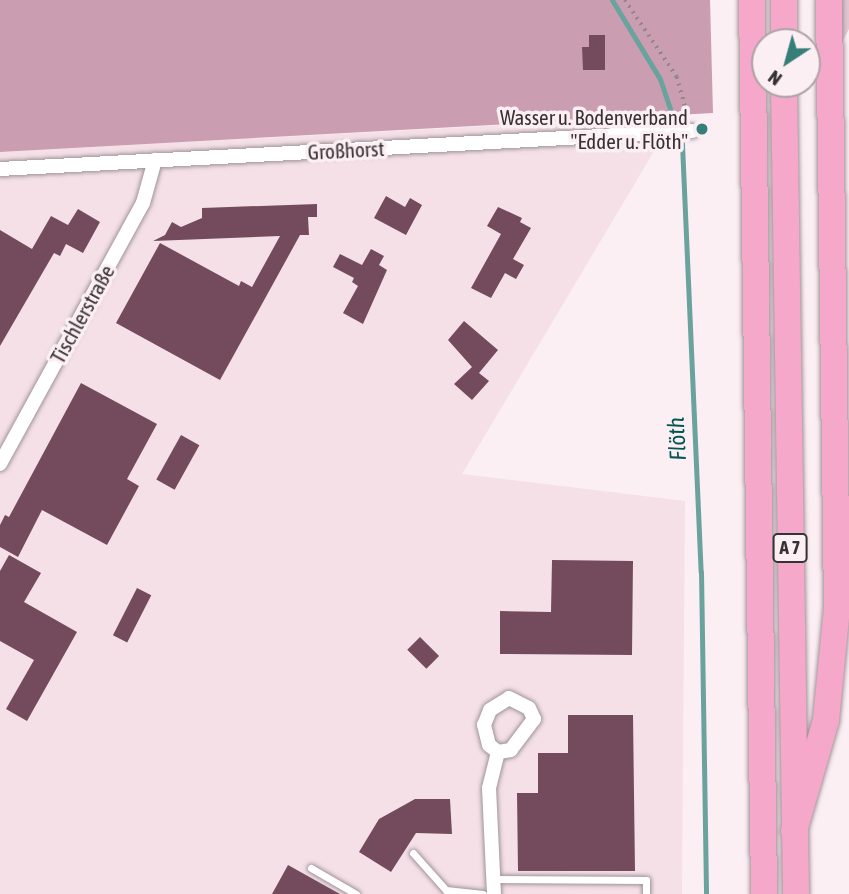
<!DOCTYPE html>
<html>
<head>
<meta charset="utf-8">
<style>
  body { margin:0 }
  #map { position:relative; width:849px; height:894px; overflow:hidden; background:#fceff4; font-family:"Asap Condensed",sans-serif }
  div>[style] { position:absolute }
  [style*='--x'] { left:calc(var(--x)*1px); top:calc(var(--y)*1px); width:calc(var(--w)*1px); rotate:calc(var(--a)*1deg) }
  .built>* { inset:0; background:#f5e0e8 }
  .green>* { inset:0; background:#e3c5d1 }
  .forest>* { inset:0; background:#cb9db1 }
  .stream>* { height:5px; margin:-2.5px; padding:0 2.5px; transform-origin:2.5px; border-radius:2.5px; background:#6aa39e }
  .building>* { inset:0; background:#734b5d; transform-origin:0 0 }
  .path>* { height:3.5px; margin-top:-1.75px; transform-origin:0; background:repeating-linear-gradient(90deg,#90878a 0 2px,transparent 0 7px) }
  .roads { filter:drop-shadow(0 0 2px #a09499) drop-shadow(0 0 2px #a09499) }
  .service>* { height:7px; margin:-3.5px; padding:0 3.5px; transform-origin:3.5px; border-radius:3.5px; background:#fff }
  .minor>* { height:14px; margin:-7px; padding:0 7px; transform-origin:7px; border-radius:7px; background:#fff }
  .motorway>* { height:26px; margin:-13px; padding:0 13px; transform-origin:13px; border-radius:13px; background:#f5a8ca }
  .dots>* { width:19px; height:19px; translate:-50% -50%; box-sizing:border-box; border:4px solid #fceff4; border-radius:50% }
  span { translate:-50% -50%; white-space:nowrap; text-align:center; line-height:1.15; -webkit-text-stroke:7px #fceff4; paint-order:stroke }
  .shield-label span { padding:2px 5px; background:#fceff4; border:2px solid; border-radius:5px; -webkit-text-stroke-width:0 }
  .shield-label { font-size:19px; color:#363133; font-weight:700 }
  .poi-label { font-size:21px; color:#363133 }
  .right { translate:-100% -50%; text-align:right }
  .street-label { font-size:21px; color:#363133 }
  .water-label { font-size:23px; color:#005752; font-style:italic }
  .north { position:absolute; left:751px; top:28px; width:70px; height:70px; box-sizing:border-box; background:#fceff4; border:2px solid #ada3a7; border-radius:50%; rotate:216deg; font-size:19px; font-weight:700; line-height:28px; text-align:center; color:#363133 }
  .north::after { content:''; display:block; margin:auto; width:24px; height:32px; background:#367e78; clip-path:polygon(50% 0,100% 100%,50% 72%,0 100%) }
</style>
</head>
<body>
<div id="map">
  <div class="built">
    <i style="clip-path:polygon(675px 116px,462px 474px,685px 501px,682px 894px,0 894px,0 152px)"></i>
  </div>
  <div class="green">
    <i style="clip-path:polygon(841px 0,849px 0,849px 29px,842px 42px)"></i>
  </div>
  <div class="forest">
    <i style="clip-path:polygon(0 0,710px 0,713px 113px,0 152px)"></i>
  </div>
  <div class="stream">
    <i style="--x:612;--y:0;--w:92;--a:58.7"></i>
    <i style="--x:660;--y:79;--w:69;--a:71.3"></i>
    <i style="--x:682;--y:144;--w:428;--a:87.5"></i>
    <i style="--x:701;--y:572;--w:322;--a:89.1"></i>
  </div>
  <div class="building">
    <i style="clip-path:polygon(589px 35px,605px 35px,605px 70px,583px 70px,582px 47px,589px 47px)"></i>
    <i style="clip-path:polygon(386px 196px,405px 207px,410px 198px,422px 205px,406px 235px,374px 218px)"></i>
    <i style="clip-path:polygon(317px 204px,317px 217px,308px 217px,309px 235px,300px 235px,220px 380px,116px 323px,160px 243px,239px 286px,241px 281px,252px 287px,280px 236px,153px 241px,165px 235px,172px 222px,181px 227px,202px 218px,202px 208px)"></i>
    <i style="clip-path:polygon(498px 207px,522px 218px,520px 222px,531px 228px,513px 259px,524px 265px,516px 279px,505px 273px,491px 298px,471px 288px,501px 234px,487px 226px)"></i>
    <i style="clip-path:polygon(78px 209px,100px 222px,83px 253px,66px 244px,60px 256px,54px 253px,0 346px,0 230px,32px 249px,51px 216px,68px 225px)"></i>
    <i style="clip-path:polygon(371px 249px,384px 256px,379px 265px,387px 270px,363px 324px,343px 313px,358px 286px,352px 282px,354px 278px,333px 267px,340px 254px,362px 265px)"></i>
    <i style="clip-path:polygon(464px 321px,498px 350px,479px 373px,489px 381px,472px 400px,454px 384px,472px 367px,448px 340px)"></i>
    <i style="clip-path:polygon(81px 383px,157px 424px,127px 479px,139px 486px,107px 545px,42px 510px,18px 557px,0 547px,0 525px,5px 515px,9px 517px)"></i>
    <i style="left:181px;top:435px;width:21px;height:51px;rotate:29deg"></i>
    <i style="clip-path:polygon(9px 555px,41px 573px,24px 602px,77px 632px,27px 721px,6px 709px,34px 660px,0 641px,0 571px)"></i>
    <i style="clip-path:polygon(552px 560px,633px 561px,632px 655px,500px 654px,500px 611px,551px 612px)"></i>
    <i style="left:137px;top:588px;width:16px;height:53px;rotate:27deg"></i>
    <i style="left:420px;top:637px;width:27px;height:18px;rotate:45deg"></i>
    <i style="clip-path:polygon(568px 715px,633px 715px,635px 871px,518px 871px,517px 793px,538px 793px,538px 753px,568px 753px)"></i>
    <i style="clip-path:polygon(415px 799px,450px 799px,452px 834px,416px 833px,391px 872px,359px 852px,379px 819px)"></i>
    <i style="clip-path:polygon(288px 865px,340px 894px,272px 894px)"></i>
  </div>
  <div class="path">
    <i style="--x:625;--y:0;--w:93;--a:56"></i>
    <i style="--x:677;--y:77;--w:41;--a:74.6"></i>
  </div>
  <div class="roads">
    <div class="service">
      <i style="--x:413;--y:853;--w:50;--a:48.3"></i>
      <i style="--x:446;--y:890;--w:37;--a:6"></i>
      <i style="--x:311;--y:868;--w:52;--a:30"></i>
      <i style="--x:494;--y:879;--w:152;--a:0.4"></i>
      <i style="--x:646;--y:880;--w:14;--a:90"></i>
    </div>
    <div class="minor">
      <i style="--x:0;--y:169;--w:693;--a:-3.14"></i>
      <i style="--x:0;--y:464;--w:298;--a:-61.3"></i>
      <i style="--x:143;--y:203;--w:45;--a:-74.4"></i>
      <i style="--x:509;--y:698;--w:22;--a:27"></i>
      <i style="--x:529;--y:708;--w:12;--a:66"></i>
      <i style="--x:534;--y:719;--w:39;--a:127"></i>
      <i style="--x:511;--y:750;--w:13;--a:171"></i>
      <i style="--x:498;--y:752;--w:11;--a:-142"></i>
      <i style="--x:489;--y:745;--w:21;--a:-104"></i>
      <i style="--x:484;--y:725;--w:16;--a:-68"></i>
      <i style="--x:490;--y:710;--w:22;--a:-32"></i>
      <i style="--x:494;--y:894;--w:106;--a:-92.7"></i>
      <i style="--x:489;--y:788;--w:37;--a:-76"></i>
    </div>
    <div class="motorway">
      <i style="--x:752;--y:0;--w:894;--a:89.23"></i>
      <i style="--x:784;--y:0;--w:42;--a:90"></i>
      <i style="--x:784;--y:84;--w:810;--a:89.15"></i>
      <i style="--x:794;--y:831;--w:116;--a:-73.9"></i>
      <i style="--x:826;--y:720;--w:114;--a:-84.4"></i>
      <i style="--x:837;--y:607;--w:607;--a:-90.76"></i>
    </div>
  </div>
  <div class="dots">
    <i style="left:702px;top:129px;background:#367e78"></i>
  </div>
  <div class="shield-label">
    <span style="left:790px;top:548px">A 7</span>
  </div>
  <div class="poi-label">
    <span class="right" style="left:688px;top:129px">Wasser u. Bodenverband<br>"Edder u. Flöth"</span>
  </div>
  <div class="street-label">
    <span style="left:346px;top:150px;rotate:-3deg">Großhorst</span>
    <span style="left:82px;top:314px;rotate:-61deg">Tischlerstraße</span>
  </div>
  <div class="water-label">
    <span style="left:677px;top:439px;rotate:-93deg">Flöth</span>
  </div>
  <div class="north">N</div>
</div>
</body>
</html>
